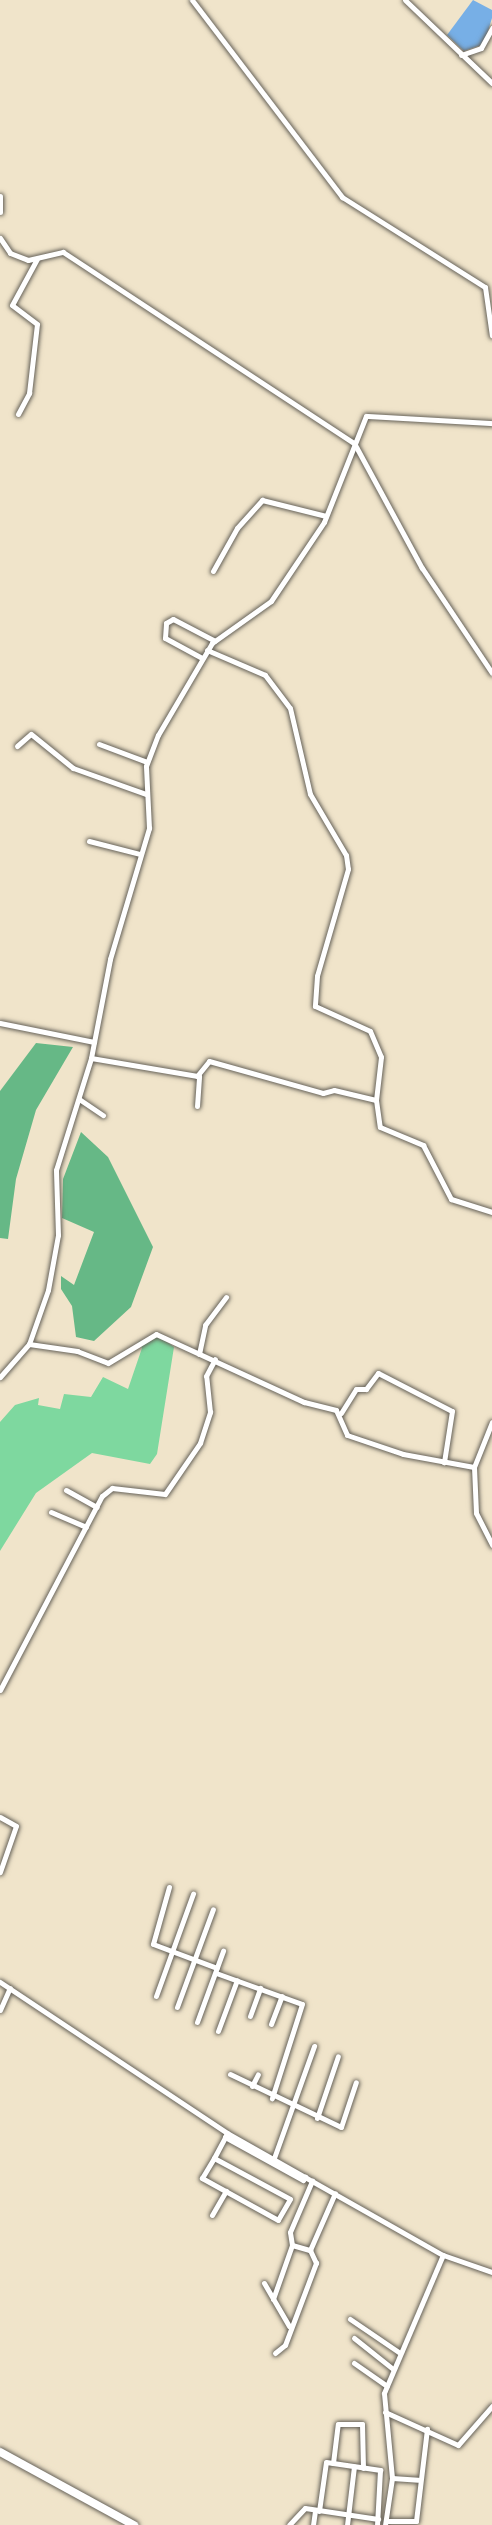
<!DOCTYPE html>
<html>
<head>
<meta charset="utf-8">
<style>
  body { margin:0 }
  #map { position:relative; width:492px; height:2525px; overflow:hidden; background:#f0e4ca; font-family:"Gochi Hand",sans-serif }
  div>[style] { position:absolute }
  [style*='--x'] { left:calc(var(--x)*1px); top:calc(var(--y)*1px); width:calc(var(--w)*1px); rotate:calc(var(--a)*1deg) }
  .green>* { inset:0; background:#7ed89f }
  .forest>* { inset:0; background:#66b886 }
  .water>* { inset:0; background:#77afe6 }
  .roads { filter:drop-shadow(0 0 2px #666259) drop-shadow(0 0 2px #666259) }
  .street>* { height:5px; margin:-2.5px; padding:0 2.5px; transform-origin:2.5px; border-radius:2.5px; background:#fff }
  .secondary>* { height:8px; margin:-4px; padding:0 4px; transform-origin:4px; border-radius:4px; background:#fff }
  span { translate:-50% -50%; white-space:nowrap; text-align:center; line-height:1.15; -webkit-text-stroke:5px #f6f6f2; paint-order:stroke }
</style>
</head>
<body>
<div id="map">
  <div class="green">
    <i style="clip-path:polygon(159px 1336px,174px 1347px,157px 1454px,150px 1464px,92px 1453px,36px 1493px,0 1551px,0 1422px,15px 1405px,39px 1398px,38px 1405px,60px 1409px,64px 1394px,91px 1397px,103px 1377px,128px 1389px,142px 1348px,138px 1342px)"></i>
  </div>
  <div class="forest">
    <i style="clip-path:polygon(36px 1043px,73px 1047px,36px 1110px,16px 1179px,8px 1239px,0 1238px,0 1091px)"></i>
    <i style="clip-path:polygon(81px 1132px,108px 1157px,153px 1247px,131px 1307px,94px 1341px,76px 1337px,72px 1306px,61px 1289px,61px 1276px,74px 1285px,94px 1232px,62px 1218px,63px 1179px)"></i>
  </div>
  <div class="water">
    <i style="clip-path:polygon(473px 0,492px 10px,492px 18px,484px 44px,464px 51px,447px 35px)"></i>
  </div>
  <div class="roads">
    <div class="street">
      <i style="--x:192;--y:0;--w:248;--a:52.7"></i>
      <i style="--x:342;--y:197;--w:169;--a:32.2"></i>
      <i style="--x:485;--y:287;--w:49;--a:81.9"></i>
      <i style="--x:405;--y:0;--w:120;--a:43.7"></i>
      <i style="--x:461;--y:55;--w:21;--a:-19"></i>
      <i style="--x:481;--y:48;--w:23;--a:-61"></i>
      <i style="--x:0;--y:196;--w:16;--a:90"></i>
      <i style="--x:0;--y:238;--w:18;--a:56"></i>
      <i style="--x:10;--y:253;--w:19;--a:21"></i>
      <i style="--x:28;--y:260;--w:36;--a:-13"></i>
      <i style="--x:63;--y:252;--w:348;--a:33.3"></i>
      <i style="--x:354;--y:443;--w:142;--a:61.5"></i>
      <i style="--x:422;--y:568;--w:126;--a:56.3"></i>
      <i style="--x:18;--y:414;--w:24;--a:-62"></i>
      <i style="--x:29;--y:393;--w:69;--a:-83.4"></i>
      <i style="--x:37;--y:324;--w:31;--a:-143"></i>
      <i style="--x:12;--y:305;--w:52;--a:-61.5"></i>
      <i style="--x:213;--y:571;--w:49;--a:-60.8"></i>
      <i style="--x:237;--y:528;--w:38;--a:-48"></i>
      <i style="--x:262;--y:500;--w:66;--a:14"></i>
      <i style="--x:207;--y:650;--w:63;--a:23.3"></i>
      <i style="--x:265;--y:675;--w:41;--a:52.9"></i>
      <i style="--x:290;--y:708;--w:88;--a:76.9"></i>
      <i style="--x:310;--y:794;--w:71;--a:59.5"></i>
      <i style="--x:346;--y:855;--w:14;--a:82"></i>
      <i style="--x:348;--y:869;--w:111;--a:106.2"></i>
      <i style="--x:317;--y:976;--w:30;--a:94"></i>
      <i style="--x:315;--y:1006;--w:60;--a:24.4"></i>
      <i style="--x:370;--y:1031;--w:28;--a:67"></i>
      <i style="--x:381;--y:1057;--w:43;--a:96.6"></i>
      <i style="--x:376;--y:1100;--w:27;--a:82"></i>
      <i style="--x:380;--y:1127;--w:47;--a:22.7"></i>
      <i style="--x:423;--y:1145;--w:61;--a:62.6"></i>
      <i style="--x:451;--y:1199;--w:43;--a:17.6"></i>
      <i style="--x:202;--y:658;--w:42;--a:-151.6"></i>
      <i style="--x:165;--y:638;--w:15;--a:-86"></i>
      <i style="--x:166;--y:623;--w:8;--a:-30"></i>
      <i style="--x:173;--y:619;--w:47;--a:27.6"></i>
      <i style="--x:99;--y:744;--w:51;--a:20.6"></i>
      <i style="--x:17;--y:746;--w:18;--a:-41"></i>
      <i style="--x:31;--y:734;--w:54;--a:39"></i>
      <i style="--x:73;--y:768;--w:77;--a:19.6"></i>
      <i style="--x:89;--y:841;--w:53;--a:14.3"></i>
      <i style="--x:0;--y:1023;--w:96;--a:11.4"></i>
      <i style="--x:91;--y:1058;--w:108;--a:9.6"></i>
      <i style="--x:197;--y:1076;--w:19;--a:-51"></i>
      <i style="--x:209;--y:1061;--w:118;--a:15.7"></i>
      <i style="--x:323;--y:1093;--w:11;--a:-15"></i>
      <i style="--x:334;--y:1090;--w:43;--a:13.4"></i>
      <i style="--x:79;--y:1099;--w:29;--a:34"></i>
      <i style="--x:197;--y:1106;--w:30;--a:-86"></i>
      <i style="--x:29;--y:1344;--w:49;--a:8.3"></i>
      <i style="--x:77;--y:1351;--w:33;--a:21"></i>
      <i style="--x:108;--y:1363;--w:56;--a:-31.1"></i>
      <i style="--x:156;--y:1334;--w:163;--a:24.7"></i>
      <i style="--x:304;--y:1402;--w:33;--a:14"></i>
      <i style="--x:336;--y:1410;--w:27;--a:66"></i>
      <i style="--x:347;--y:1435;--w:59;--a:18.7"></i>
      <i style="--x:403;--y:1454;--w:72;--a:10.4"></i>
      <i style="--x:199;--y:1354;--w:30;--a:-78"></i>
      <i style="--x:205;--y:1325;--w:35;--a:-53"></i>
      <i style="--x:0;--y:1377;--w:44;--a:-48.7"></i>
      <i style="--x:29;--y:1344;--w:57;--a:-70.6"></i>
      <i style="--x:48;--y:1290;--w:56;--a:-79.7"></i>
      <i style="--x:58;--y:1235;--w:65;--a:-91.8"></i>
      <i style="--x:56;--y:1170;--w:117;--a:-72.6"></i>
      <i style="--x:91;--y:1058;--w:101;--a:-79.1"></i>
      <i style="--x:110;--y:959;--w:137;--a:-73.4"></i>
      <i style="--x:149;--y:828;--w:62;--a:-92.8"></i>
      <i style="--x:146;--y:766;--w:33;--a:-69"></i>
      <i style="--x:158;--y:735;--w:107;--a:-59.6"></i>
      <i style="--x:212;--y:643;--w:72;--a:-35.4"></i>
      <i style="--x:271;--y:601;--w:95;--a:-56.1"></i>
      <i style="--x:324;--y:522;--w:114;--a:-68.4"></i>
      <i style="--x:366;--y:416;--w:126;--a:3.2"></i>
      <i style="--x:341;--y:1413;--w:28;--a:-58"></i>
      <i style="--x:356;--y:1389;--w:10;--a:0"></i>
      <i style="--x:366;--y:1389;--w:20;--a:-53"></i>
      <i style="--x:378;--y:1373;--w:83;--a:27.2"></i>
      <i style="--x:452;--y:1411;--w:52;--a:98.9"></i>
      <i style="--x:492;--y:1422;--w:48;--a:111.8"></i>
      <i style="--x:474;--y:1467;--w:46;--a:87.5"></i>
      <i style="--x:476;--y:1513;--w:36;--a:63"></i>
      <i style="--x:66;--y:1490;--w:35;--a:29"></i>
      <i style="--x:51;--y:1512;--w:38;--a:23"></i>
      <i style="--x:0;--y:1690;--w:219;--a:-62.3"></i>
      <i style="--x:102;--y:1496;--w:13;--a:-39"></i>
      <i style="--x:112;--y:1488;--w:53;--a:6.5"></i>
      <i style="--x:165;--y:1494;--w:62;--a:-55.5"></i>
      <i style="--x:200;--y:1443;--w:33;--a:-72"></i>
      <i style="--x:210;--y:1412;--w:36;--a:-96"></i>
      <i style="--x:206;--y:1376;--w:19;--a:-62"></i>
      <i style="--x:0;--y:1817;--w:18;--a:29"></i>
      <i style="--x:16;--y:1826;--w:49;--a:109.2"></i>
      <i style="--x:169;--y:1887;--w:59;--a:105.7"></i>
      <i style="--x:153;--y:1944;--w:68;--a:20.6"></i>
      <i style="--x:216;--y:1973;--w:91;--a:19.8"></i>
      <i style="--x:302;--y:2004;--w:99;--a:107.7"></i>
      <i style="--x:0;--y:1982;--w:273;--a:33.6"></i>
      <i style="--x:227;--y:2133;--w:248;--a:29.5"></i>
      <i style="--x:443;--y:2255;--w:52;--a:19.1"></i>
      <i style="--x:156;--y:1996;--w:109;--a:-70.1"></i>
      <i style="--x:177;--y:2007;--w:104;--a:-69.8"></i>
      <i style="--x:0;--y:2010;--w:24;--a:-66"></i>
      <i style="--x:250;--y:2016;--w:30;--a:-70"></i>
      <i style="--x:197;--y:2022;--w:76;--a:-69.9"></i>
      <i style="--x:271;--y:2024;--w:30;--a:-69"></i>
      <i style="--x:218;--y:2031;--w:54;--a:-69.6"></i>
      <i style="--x:230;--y:2074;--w:123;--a:25.5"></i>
      <i style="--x:341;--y:2127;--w:47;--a:-71.6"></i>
      <i style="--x:252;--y:2086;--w:13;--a:-63"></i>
      <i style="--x:317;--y:2118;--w:65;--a:-71.3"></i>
      <i style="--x:225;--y:2137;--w:89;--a:28.9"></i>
      <i style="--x:303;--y:2180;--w:4;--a:-56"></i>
      <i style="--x:214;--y:2158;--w:86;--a:28.3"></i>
      <i style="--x:290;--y:2199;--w:24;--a:120"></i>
      <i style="--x:278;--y:2220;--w:87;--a:-151.1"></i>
      <i style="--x:202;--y:2178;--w:23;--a:-59"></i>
      <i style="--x:214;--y:2158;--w:24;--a:-62"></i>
      <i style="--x:225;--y:2137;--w:4;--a:-63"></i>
      <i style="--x:274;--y:2158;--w:119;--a:-70.3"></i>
      <i style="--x:212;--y:2215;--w:28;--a:-60"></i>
      <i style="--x:292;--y:2245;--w:19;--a:16"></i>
      <i style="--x:264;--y:2283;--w:50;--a:59.8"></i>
      <i style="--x:273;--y:2299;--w:57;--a:-70.6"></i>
      <i style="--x:292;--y:2245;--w:13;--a:-99"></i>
      <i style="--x:290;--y:2232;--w:56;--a:-66.7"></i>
      <i style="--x:350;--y:2319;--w:60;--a:34.2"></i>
      <i style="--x:354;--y:2338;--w:50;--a:38.5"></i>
      <i style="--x:275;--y:2353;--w:13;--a:-39"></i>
      <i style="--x:285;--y:2345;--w:88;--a:-69.3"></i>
      <i style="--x:316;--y:2263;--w:14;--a:-115"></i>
      <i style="--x:310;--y:2250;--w:62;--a:-66.3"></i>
      <i style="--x:354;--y:2363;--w:40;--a:34.9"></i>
      <i style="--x:385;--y:2412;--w:80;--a:24.3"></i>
      <i style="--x:458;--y:2445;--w:52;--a:-48.9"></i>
      <i style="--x:333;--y:2463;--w:39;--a:-83"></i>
      <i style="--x:338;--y:2424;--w:24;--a:0"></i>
      <i style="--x:362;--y:2424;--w:44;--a:88.7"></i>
      <i style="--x:392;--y:2478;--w:26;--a:4"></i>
      <i style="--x:319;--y:2511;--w:49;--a:-81.9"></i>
      <i style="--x:326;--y:2462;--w:55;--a:8.4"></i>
      <i style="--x:380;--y:2470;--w:55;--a:93.1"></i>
      <i style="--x:386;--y:2521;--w:30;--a:0"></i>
      <i style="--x:416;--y:2521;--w:93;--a:-83.2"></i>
      <i style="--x:289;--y:2525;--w:23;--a:-47"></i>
      <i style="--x:305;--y:2508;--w:74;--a:8.6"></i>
      <i style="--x:313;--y:2525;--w:15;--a:-82"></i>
      <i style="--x:347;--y:2525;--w:59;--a:-83.2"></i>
      <i style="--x:385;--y:2525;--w:48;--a:-81.5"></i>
      <i style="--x:392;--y:2478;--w:85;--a:-95.4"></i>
      <i style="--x:384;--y:2393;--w:150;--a:-66.9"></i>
    </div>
    <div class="secondary">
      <i style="--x:0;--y:2452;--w:153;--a:28.6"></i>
    </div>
  </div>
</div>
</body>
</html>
